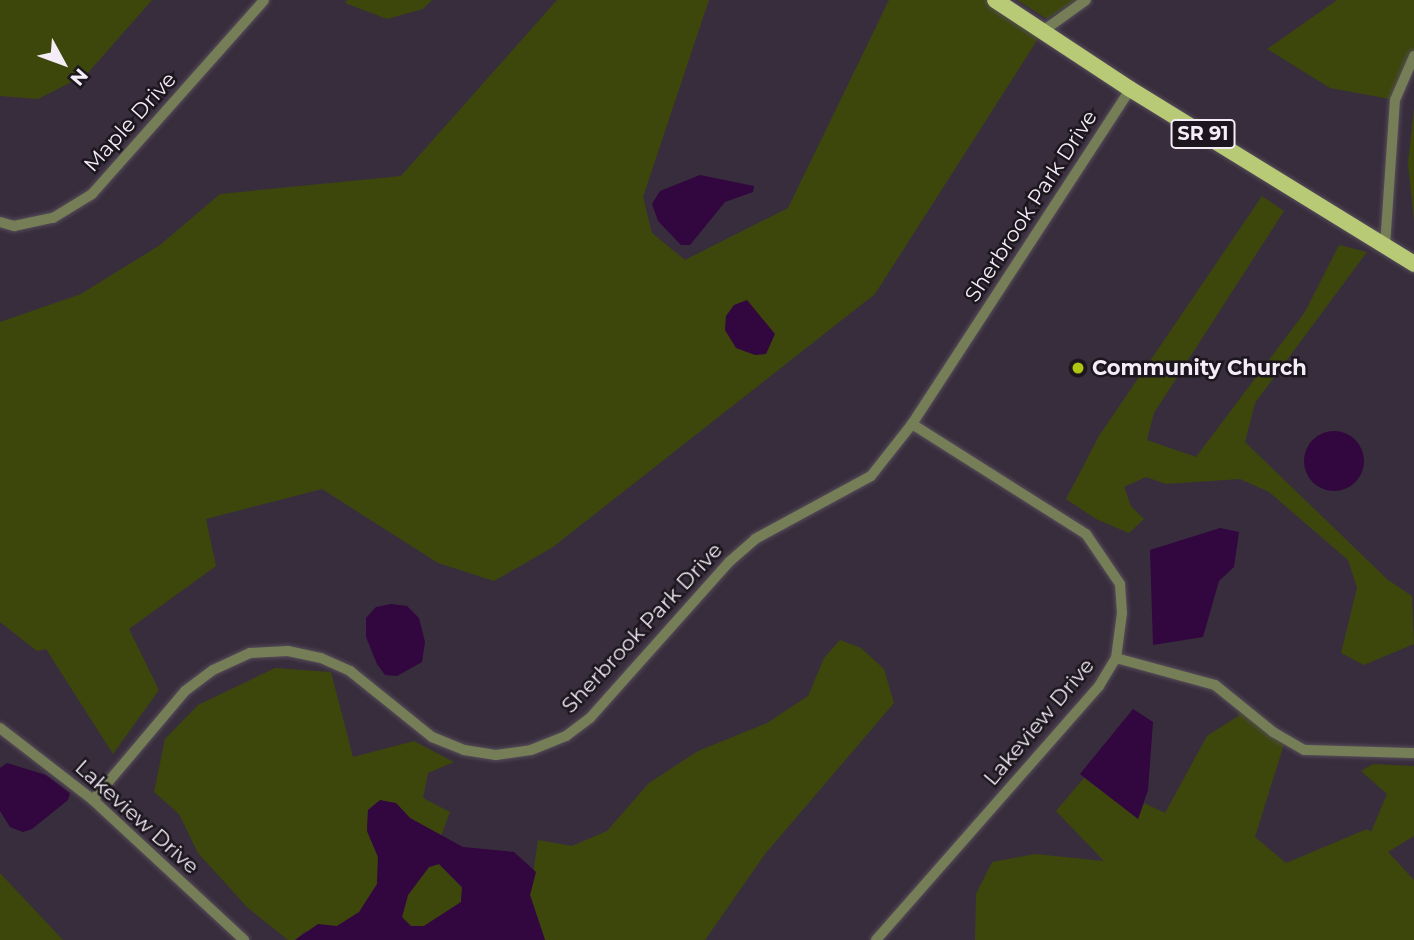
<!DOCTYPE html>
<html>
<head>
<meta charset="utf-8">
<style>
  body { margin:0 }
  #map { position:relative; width:1414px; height:940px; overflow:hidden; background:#382d3c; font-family:Montserrat,sans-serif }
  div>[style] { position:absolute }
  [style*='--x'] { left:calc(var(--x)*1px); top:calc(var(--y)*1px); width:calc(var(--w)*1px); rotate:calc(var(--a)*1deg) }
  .green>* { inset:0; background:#3d470c }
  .water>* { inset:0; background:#32063e }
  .round { border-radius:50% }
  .roads { filter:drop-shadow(0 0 2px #564c5a) drop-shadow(0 0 2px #564c5a) }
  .minor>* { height:10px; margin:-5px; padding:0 5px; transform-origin:5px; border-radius:5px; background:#757e56 }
  .primary>* { height:16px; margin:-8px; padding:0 8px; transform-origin:8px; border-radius:8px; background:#b8ca76 }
  .dots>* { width:19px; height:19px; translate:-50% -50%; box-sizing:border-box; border:4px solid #1c171e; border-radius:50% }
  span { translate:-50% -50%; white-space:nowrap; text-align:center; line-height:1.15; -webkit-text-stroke:5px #1c171e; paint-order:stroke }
  .shield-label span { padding:2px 5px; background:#1c171e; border:2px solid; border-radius:5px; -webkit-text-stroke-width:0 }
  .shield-label { font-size:19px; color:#f4ecf6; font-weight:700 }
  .street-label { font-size:21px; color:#f4ecf6 }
  .poi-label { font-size:21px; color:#f4ecf6; font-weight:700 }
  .left { translate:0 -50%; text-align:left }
  .north { position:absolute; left:28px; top:28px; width:70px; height:70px; -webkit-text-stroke:5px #1c171e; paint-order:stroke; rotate:131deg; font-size:19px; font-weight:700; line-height:28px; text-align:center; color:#f4ecf6 }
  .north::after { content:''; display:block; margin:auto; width:24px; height:32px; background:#f4ecf6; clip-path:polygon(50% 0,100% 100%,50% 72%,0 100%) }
</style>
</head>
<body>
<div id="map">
  <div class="green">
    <i style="clip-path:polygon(0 0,152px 0,87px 74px,38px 99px,0 96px)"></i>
    <i style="clip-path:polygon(347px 0,432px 0,423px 9px,387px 19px,345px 3px)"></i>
    <i style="clip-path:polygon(557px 0,709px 0,643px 197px,652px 233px,685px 260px,788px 208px,889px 0,995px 0,1043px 31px,875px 294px,553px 547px,494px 581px,438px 563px,322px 489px,206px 519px,216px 566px,129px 629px,159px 690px,113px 754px,46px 649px,37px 651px,0 622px,0 322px,81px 294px,160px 245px,220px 194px,401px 176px)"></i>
    <i style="clip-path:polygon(1017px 0,1076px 0,1047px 19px)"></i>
    <i style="clip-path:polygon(1337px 0,1414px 0,1414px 56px,1395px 100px,1330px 88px,1267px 49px)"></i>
    <i style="clip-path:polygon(1414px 108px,1414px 222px,1408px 163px)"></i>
    <i style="clip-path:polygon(1262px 196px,1284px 211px,1154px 413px,1147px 440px,1196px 457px,1305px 312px,1339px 245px,1367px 252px,1255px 403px,1245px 442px,1388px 580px,1412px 596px,1414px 644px,1364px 665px,1341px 653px,1357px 588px,1348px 560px,1269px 492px,1240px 479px,1166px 484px,1146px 477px,1124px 487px,1131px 506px,1144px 519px,1129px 533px,1096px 519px,1066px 499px,1099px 436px)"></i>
    <i style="clip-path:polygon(840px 640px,861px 648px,884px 669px,894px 703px,765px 854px,705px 940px,545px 940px,530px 895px,538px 840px,572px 846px,607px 831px,649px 783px,698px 751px,767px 723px,808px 696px,824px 658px)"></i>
    <i style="clip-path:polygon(275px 668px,331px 672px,353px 757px,414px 741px,454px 762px,428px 773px,423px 798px,450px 812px,441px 836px,410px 818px,396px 803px,368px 810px,367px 831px,378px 857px,377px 884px,360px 912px,337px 926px,304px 932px,295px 940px,288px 940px,248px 908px,198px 853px,179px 814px,154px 792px,165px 739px,198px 705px)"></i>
    <i style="clip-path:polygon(1242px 705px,1285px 741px,1255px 837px,1286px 863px,1367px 829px,1371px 832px,1387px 794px,1361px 771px,1373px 764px,1414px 766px,1414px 836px,1388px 852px,1414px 880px,1414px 940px,975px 940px,976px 894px,992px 862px,1035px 854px,1104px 861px,1056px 811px,1084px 778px,1138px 818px,1144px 803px,1165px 813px,1207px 736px,1238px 716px)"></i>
    <i style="clip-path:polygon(439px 864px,462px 888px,461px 902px,424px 926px,411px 926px,402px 918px,408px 895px,429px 867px)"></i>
    <i style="clip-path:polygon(0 873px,63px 940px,0 940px)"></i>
  </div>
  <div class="water">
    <i style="clip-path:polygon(700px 175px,754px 186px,753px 192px,725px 202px,690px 245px,681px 245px,658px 221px,652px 204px,660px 191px)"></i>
    <i style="clip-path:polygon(747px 300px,775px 334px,766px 354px,755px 355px,736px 348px,725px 330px,726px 316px,734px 305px)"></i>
    <i class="round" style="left:1304px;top:431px;width:60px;height:60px"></i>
    <i style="clip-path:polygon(1220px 528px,1239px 532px,1234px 567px,1219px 581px,1203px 637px,1153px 645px,1150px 550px)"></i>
    <i style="clip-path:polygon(391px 604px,407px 606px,419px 618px,425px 642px,422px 662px,397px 676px,385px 675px,377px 664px,366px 637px,366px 618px,376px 607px)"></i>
    <i style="clip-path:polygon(1133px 709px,1153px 722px,1148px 790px,1138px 819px,1080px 774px)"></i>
    <i style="clip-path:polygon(7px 763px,46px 775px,70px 793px,68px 800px,32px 829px,23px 832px,10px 827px,0 811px,0 768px)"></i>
    <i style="clip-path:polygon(evenodd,380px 800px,396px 803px,410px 818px,463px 847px,514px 852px,536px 872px,530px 895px,545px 940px,295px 940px,318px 924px,337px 926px,359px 912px,377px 884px,378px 857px,367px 831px,368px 810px,380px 800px,439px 864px,462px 887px,461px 902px,424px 926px,411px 926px,402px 917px,408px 895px,429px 867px,439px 864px)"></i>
  </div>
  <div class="roads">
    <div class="minor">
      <i style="--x:1043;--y:31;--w:53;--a:-35.8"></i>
      <i style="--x:0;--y:222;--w:15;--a:16"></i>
      <i style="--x:14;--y:226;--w:40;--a:-12"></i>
      <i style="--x:53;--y:218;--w:46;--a:-31.6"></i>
      <i style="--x:92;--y:194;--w:259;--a:-48.4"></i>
      <i style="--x:1385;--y:246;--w:146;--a:-86.1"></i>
      <i style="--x:1395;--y:100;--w:48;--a:-66.6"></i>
      <i style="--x:1116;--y:658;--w:103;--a:15.3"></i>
      <i style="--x:1215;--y:685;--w:75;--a:39"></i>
      <i style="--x:1273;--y:732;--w:36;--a:30"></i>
      <i style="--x:1304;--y:750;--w:110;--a:1.6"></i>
      <i style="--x:0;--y:728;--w:118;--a:37.7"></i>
      <i style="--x:93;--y:800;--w:206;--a:42.8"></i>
      <i style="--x:93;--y:800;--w:143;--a:-49.8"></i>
      <i style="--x:185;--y:691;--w:35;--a:-37"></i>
      <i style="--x:213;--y:670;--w:41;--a:-24.7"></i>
      <i style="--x:250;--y:653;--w:38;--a:-3"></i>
      <i style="--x:288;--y:651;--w:34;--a:12"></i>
      <i style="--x:321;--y:658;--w:32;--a:24"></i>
      <i style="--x:350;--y:671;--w:105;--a:38.8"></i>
      <i style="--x:432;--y:737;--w:35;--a:22"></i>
      <i style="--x:464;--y:750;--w:32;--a:9"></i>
      <i style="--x:496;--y:755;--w:35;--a:-8"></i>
      <i style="--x:531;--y:750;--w:38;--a:-22"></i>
      <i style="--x:566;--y:736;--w:30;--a:-37"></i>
      <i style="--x:590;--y:718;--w:209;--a:-48.3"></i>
      <i style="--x:729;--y:562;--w:35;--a:-41"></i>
      <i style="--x:755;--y:539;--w:132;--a:-28.5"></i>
      <i style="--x:871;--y:476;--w:66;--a:-51.7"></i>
      <i style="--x:912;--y:424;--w:400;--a:-56.9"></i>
      <i style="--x:876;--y:940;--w:338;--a:-48.7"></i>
      <i style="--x:1099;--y:686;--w:33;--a:-59"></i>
      <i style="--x:1116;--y:658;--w:45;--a:-82.4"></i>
      <i style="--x:1122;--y:613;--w:29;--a:-94"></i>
      <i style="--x:1120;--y:584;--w:60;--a:-124.2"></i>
      <i style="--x:1086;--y:534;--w:206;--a:-147.7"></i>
    </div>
    <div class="primary">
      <i style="--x:995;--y:0;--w:162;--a:33.4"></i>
      <i style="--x:1130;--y:89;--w:334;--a:31.6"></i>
    </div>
  </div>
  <div class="dots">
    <i style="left:1078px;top:368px;background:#acc611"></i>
  </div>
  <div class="shield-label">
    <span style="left:1203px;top:134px">SR 91</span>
  </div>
  <div class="street-label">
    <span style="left:130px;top:122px;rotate:-48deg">Maple Drive</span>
    <span style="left:1031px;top:206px;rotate:-57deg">Sherbrook Park Drive</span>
    <span style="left:642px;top:628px;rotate:-47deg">Sherbrook Park Drive</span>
    <span style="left:1039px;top:722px;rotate:-50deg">Lakeview Drive</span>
    <span style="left:137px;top:817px;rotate:42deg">Lakeview Drive</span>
  </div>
  <div class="poi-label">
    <span class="left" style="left:1092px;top:368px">Community Church</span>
  </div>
  <div class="north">N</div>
</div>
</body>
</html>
